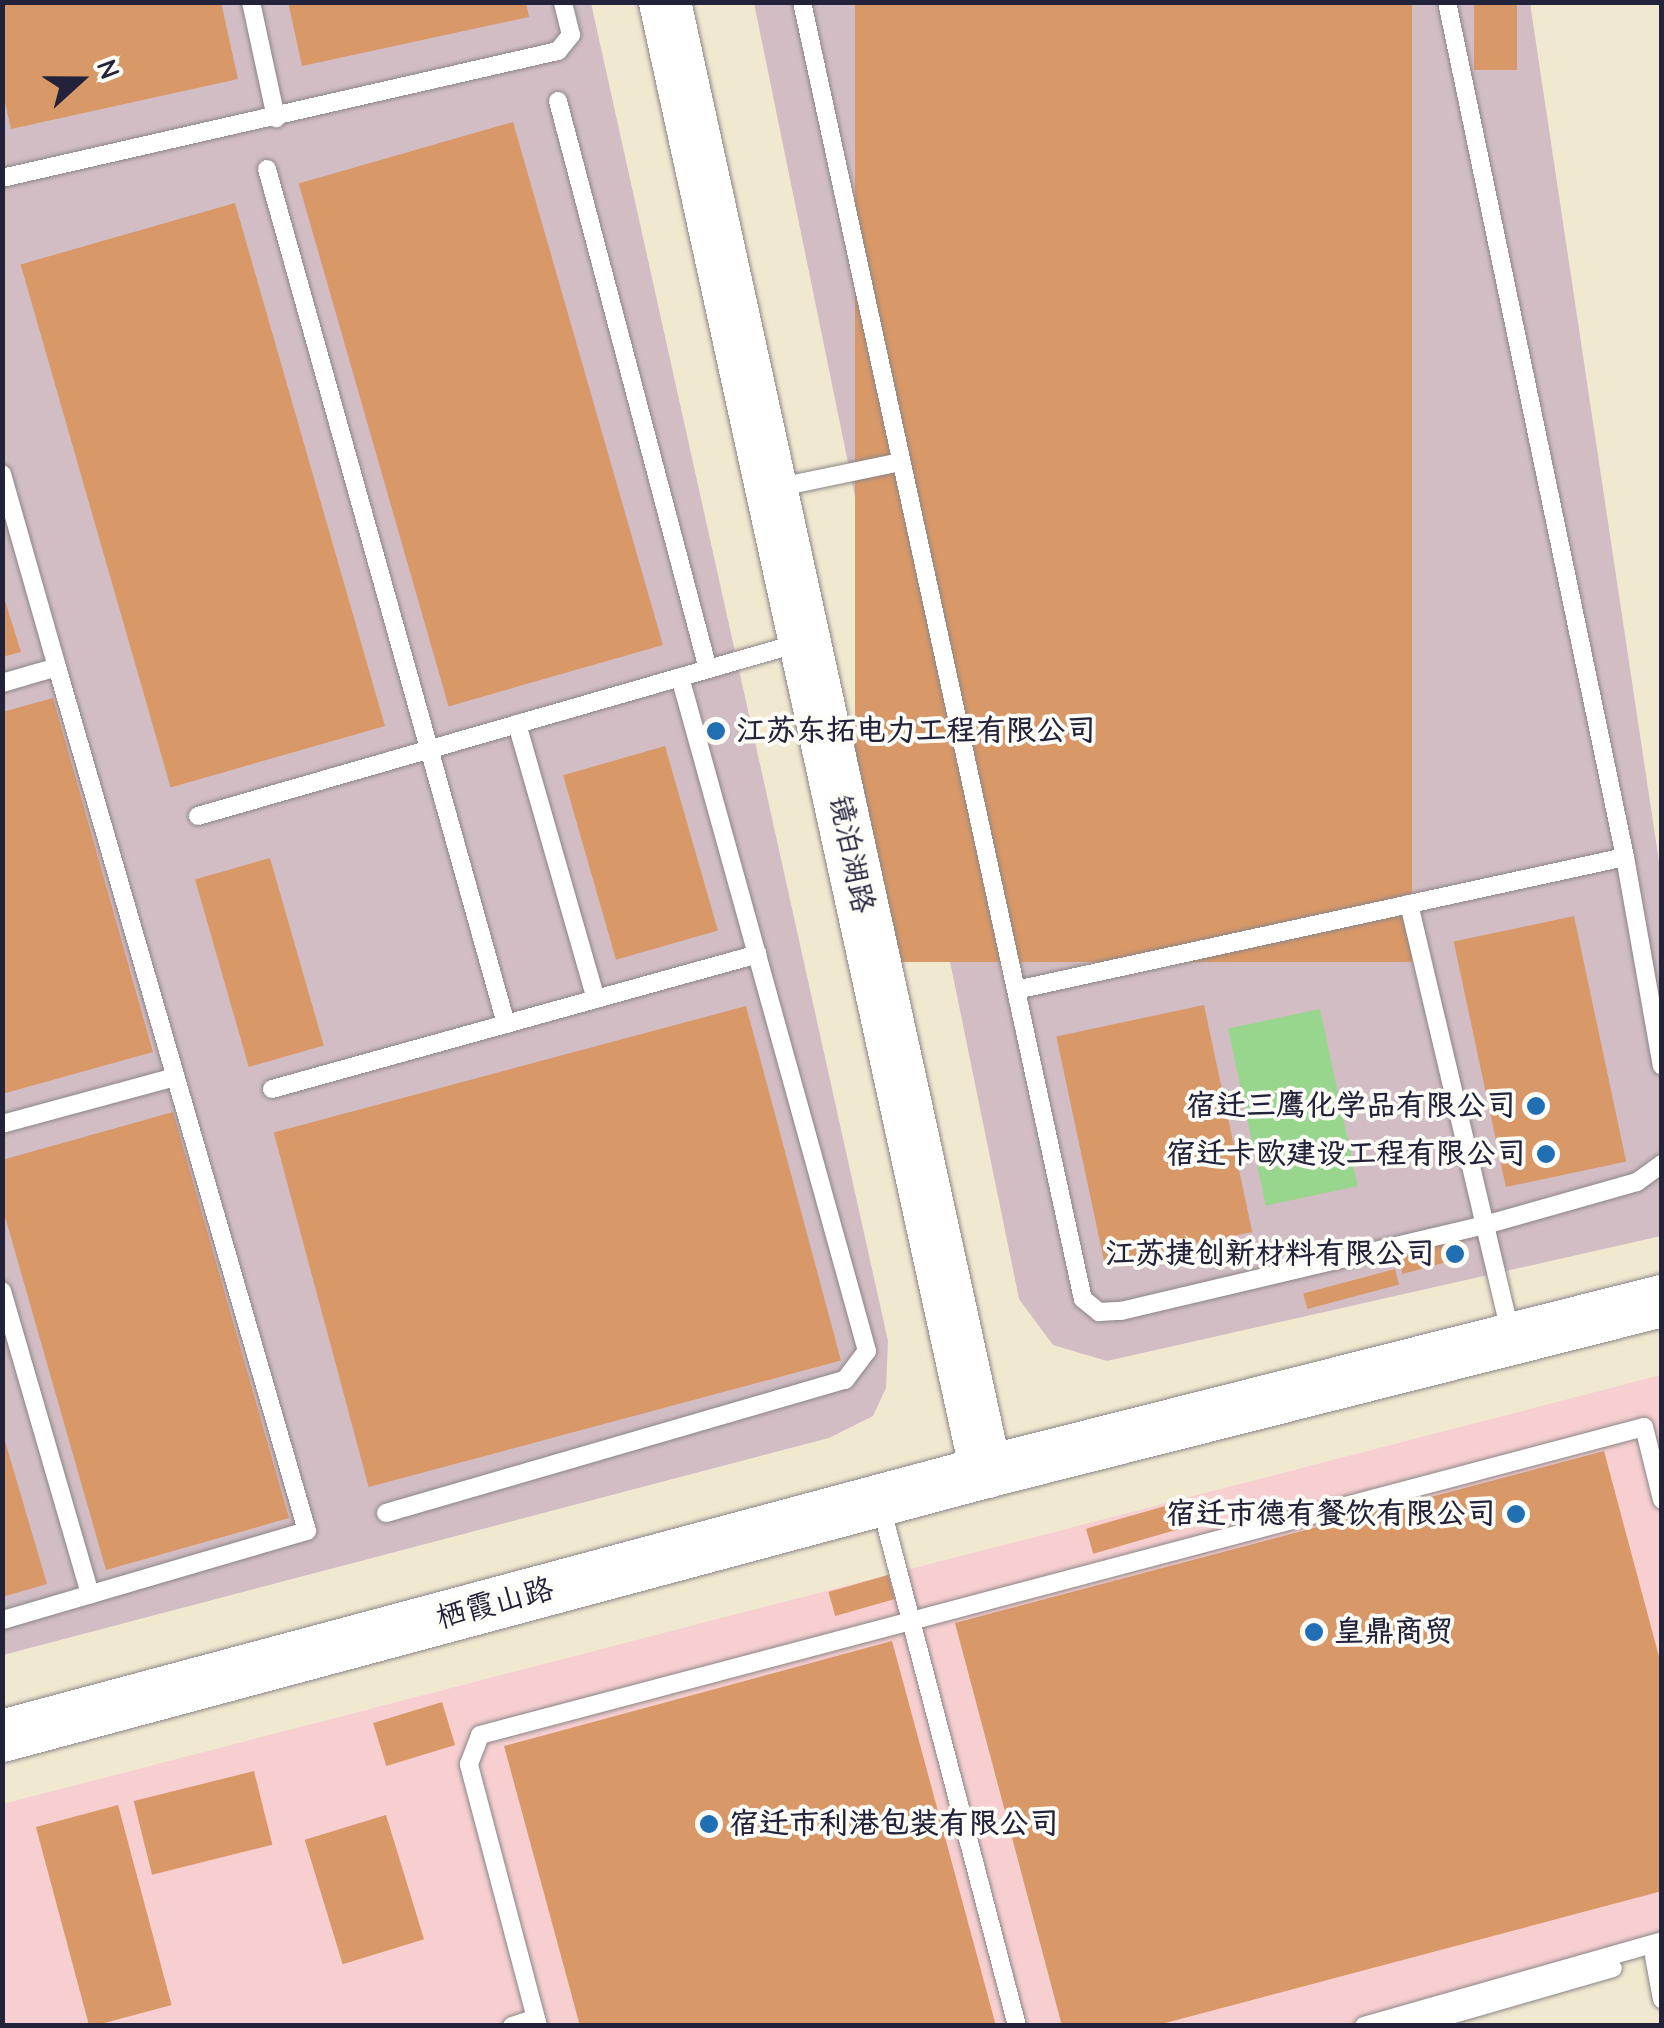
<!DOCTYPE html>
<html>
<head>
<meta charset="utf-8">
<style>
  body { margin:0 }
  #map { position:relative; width:1664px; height:2028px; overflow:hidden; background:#f1e8d0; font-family:"Comic Neue","LXGW WenKai TC",sans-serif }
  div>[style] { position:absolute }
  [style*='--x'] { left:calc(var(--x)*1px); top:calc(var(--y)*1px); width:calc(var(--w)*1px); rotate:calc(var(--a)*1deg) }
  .built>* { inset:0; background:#f7cfd0 }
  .industrial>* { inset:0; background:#d2bdc5 }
  .green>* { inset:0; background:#97d68c; transform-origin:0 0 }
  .building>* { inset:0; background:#d99868; transform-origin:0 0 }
  .roads { filter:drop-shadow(0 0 2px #8a8586) drop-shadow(0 0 2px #8a8586) }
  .lane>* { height:18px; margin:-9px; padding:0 9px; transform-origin:9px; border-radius:9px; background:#fff }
  .secondary>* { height:52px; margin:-26px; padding:0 26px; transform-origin:26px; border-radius:26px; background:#fff }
  .dots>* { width:28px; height:28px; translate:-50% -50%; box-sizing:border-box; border:5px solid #fdfcf7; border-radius:50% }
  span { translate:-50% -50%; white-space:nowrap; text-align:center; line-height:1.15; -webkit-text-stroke:8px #fdfcf7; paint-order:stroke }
  .poi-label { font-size:30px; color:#22223b; font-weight:700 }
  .left { translate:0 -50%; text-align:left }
  .right { translate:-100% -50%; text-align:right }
  .street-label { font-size:30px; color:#22223b }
  .frame { position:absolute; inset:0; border:5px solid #22223b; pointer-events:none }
  .north { position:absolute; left:30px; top:30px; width:100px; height:100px; -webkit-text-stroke:8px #fdfcf7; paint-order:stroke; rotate:69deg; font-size:28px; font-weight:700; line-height:40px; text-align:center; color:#22223b }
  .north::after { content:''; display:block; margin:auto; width:35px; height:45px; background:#22223b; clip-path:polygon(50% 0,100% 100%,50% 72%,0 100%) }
</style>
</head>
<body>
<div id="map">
  <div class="built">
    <i style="clip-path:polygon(1661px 1375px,1661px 1941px,1367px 2025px,3px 2026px,3px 1804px)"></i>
  </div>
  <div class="industrial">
    <i style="clip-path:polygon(3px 3px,591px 3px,888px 1341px,886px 1388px,873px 1416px,829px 1438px,3px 1655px)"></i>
    <i style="clip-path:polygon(754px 3px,1530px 3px,1661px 875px,1661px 1236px,1107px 1361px,1053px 1345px,1019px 1299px)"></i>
  </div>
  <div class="green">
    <i style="left:1320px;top:1009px;width:181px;height:94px;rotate:78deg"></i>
  </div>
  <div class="building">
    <i style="clip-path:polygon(2px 2px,221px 2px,238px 79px,11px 129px,2px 89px)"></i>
    <i style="clip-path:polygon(288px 2px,526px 2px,529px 17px,302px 66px)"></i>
    <i style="left:855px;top:2px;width:557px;height:960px"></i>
    <i style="left:1474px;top:2px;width:43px;height:68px"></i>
    <i style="left:513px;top:122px;width:544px;height:223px;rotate:74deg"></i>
    <i style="left:235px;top:203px;width:544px;height:223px;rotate:74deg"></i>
    <i style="left:886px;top:503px;width:66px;height:20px;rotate:78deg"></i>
    <i style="clip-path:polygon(2px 591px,21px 652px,2px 657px)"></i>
    <i style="left:909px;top:615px;width:112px;height:20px;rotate:79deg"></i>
    <i style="clip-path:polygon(53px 698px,153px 1052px,2px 1094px,2px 712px)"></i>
    <i style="left:665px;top:746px;width:192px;height:106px;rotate:74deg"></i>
    <i style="left:270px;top:858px;width:195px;height:78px;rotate:74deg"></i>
    <i style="left:1574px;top:916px;width:251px;height:123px;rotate:78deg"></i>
    <i style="left:1204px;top:1005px;width:232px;height:151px;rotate:78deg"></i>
    <i style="left:746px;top:1006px;width:367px;height:489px;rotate:75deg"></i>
    <i style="clip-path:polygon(173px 1112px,289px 1518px,106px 1570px,2px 1206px,2px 1160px)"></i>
    <i style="left:1463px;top:1237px;width:20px;height:68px;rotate:75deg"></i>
    <i style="left:1395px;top:1269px;width:16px;height:95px;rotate:75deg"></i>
    <i style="clip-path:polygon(2px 1431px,47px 1584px,2px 1597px)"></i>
    <i style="clip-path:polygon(1604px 1451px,1662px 1668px,1662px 1891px,1154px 2026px,1062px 2026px,955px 1623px)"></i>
    <i style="left:1186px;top:1500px;width:26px;height:104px;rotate:74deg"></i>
    <i style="left:888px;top:1575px;width:25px;height:62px;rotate:74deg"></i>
    <i style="clip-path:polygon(892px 1641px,996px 2026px,580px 2026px,504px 1746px)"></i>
    <i style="left:442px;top:1702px;width:45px;height:72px;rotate:73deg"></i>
    <i style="left:254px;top:1771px;width:76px;height:124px;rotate:76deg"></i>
    <i style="left:118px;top:1805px;width:207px;height:85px;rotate:75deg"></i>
    <i style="left:386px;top:1815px;width:130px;height:85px;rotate:73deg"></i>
  </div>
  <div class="roads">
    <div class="lane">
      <i style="--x:251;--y:2;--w:119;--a:77.8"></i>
      <i style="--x:802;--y:2;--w:1327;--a:77.78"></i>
      <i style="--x:1083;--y:1299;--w:21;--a:39"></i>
      <i style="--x:1099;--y:1312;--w:22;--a:-3"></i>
      <i style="--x:1121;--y:1311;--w:374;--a:-13.3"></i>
      <i style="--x:1485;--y:1225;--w:158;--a:-15.8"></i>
      <i style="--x:1637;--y:1182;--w:31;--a:-36"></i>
      <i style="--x:1447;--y:2;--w:873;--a:78.24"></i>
      <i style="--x:1625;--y:857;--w:212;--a:80"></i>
      <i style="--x:558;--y:101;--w:587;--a:75.21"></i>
      <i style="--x:267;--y:169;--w:888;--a:74.38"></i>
      <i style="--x:2;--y:178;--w:570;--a:-12.87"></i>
      <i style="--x:558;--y:51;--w:21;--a:-51"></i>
      <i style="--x:571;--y:35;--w:34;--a:-104"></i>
      <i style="--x:2;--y:474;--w:201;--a:74.1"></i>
      <i style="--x:775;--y:488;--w:129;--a:-11.7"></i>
      <i style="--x:2;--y:683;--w:57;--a:-16.2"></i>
      <i style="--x:57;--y:667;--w:899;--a:73.86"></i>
      <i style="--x:307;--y:1531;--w:318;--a:163.7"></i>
      <i style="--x:517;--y:724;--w:286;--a:74"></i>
      <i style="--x:198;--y:816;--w:625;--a:-16.06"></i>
      <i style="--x:1409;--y:904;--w:442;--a:76.7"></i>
      <i style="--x:1016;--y:990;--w:623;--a:-12.32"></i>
      <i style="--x:272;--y:1089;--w:504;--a:-15.52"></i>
      <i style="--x:2;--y:1124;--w:179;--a:-15.2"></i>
      <i style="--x:2;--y:1291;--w:316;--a:73.8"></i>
      <i style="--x:881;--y:1506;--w:537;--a:75.34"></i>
      <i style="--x:386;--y:1513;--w:478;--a:-16.2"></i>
      <i style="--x:845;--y:1380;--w:36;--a:-53"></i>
      <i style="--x:867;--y:1351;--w:699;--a:-105.51"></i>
      <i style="--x:1654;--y:1956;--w:44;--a:79.5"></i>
      <i style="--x:512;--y:2026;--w:25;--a:-18"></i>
      <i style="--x:538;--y:2026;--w:271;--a:-104.8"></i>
      <i style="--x:469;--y:1764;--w:31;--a:-69"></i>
      <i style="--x:480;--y:1735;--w:1204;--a:-14.82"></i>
      <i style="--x:1644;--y:1427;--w:75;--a:76.1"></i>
      <i style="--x:1364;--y:2026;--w:310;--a:-15.9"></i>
      <i style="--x:1412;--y:2026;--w:209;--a:-16.1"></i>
    </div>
    <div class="secondary">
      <i style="--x:665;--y:2;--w:1505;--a:77.68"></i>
      <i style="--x:2;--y:1736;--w:1019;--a:-15.02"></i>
      <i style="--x:986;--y:1472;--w:697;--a:-14.2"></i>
    </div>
  </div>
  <div class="dots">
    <i style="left:716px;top:731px;background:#1f6fb2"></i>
    <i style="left:1536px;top:1106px;background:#1f6fb2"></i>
    <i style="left:1546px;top:1154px;background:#1f6fb2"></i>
    <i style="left:1455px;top:1254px;background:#1f6fb2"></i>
    <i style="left:1516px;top:1514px;background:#1f6fb2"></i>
    <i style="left:1314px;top:1632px;background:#1f6fb2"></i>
    <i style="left:709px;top:1824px;background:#1f6fb2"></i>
  </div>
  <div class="poi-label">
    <span class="left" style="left:736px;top:731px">江苏东拓电力工程有限公司</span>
    <span class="right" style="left:1516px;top:1106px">宿迁三鹰化学品有限公司</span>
    <span class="right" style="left:1526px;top:1154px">宿迁卡欧建设工程有限公司</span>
    <span class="right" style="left:1435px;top:1254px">江苏捷创新材料有限公司</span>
    <span class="right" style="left:1496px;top:1514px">宿迁市德有餐饮有限公司</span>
    <span class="left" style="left:1334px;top:1632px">皇鼎商贸</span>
    <span class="left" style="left:729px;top:1824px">宿迁市利港包装有限公司</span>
  </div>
  <div class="street-label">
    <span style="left:851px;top:854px;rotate:78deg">镜泊湖路</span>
    <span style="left:495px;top:1604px;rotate:-15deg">栖霞山路</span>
  </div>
  <div class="frame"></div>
  <div class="north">N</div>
</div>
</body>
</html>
